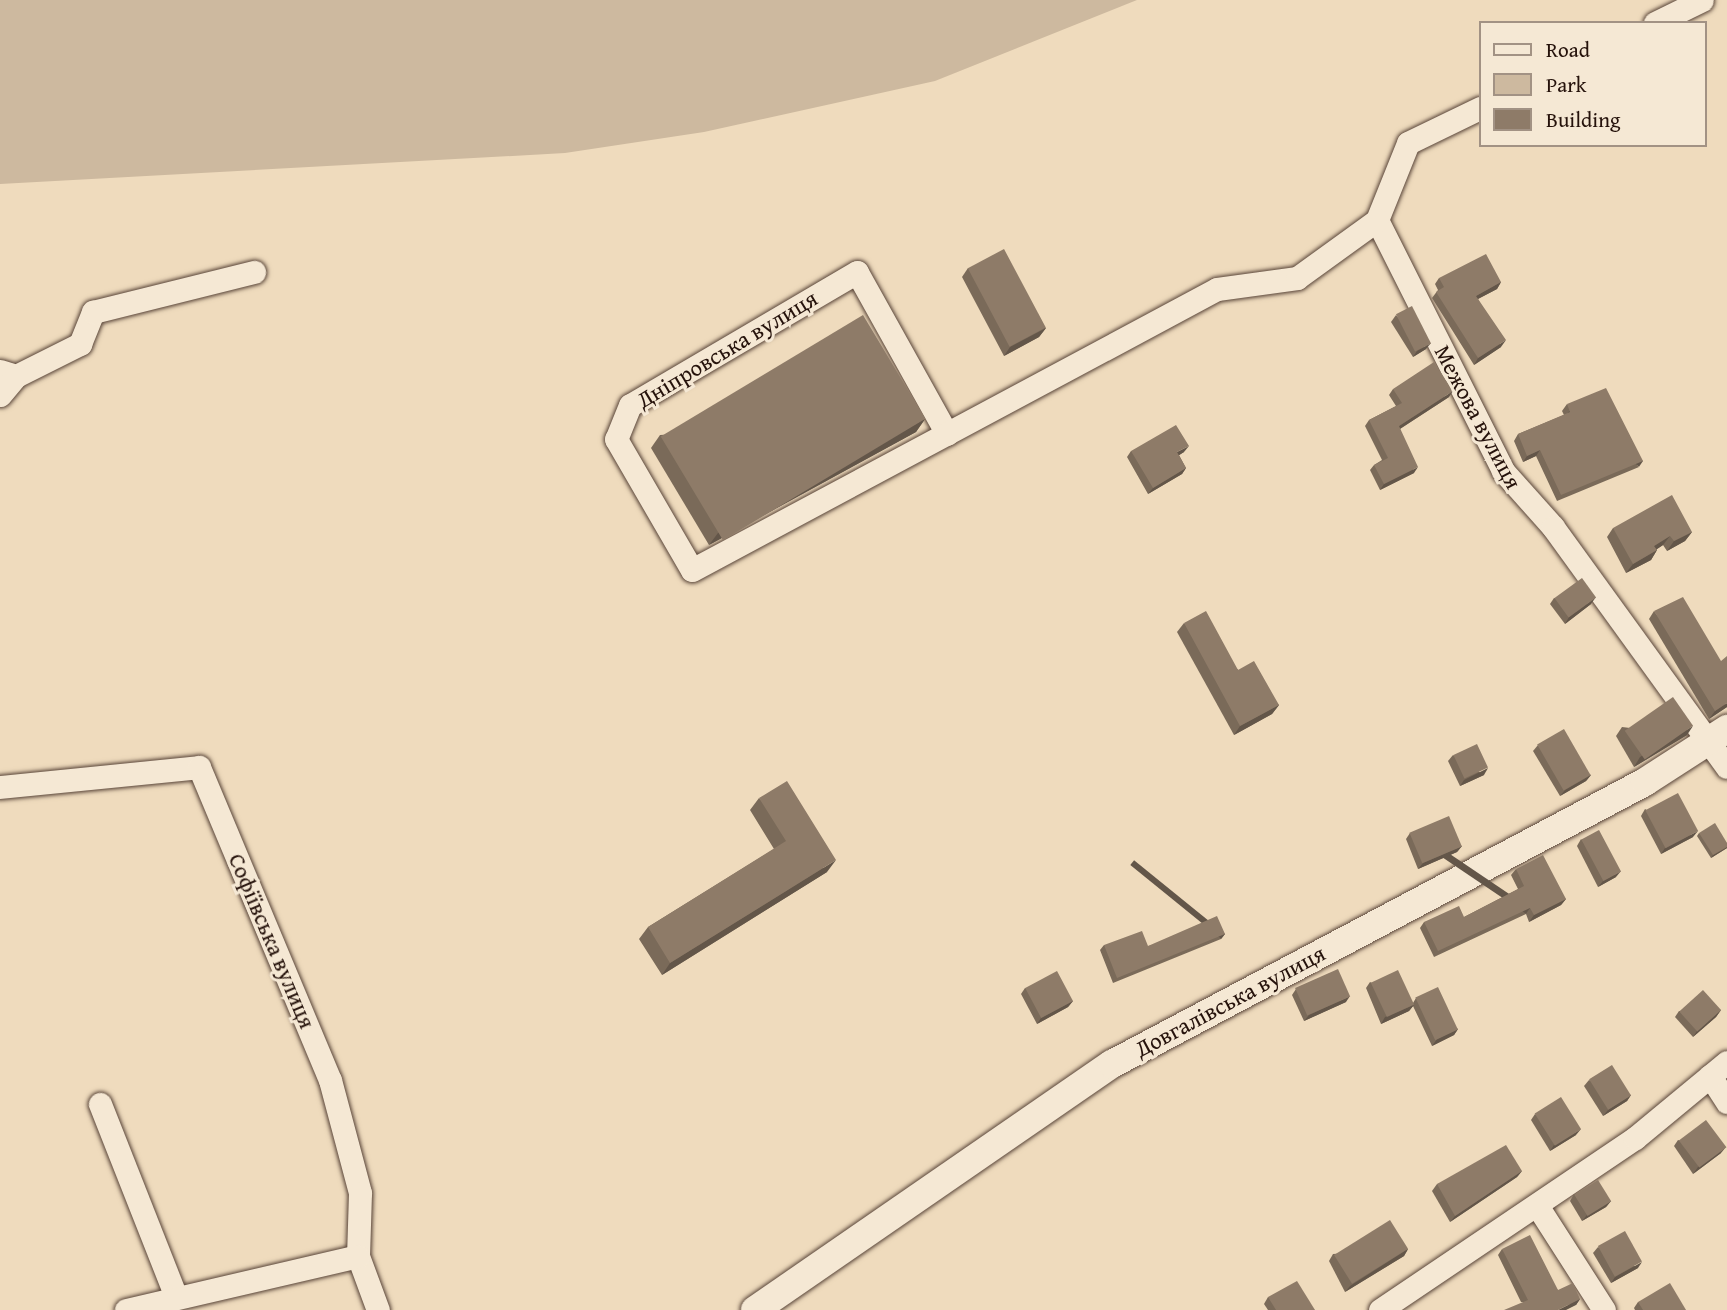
<!DOCTYPE html>
<html>
<head>
<meta charset="utf-8">
<style>
  body { margin:0 }
  #map { position:relative; width:1727px; height:1310px; overflow:hidden; background:#efdbbd; font-family:"Gentium Book Plus",serif }
  div>[style] { position:absolute }
  [style*='--x'] { left:calc(var(--x)*1px); top:calc(var(--y)*1px); width:calc(var(--w)*1px); rotate:calc(var(--a)*1deg) }
  .green>* { inset:0; background:#cdb99f }
  .roads { filter:drop-shadow(0 0 2px #584438) drop-shadow(0 0 2px #584438) }
  .minor>* { height:23px; margin:-11.5px; padding:0 11.5px; transform-origin:11.5px; border-radius:11.5px; background:#f5e8d4 }
  .tertiary>* { height:28px; margin:-14px; padding:0 14px; transform-origin:14px; border-radius:14px; background:#f5e8d4 }
  .wall>* { inset:0; background:#7a6a59 }
  .shaded-wall>* { inset:0; background:#635649; transform-origin:0 0 }
  .building>* { inset:0; background:#8e7b68; transform-origin:0 0 }
  span { translate:-50% -50%; white-space:nowrap; text-align:center; line-height:1.15; -webkit-text-stroke:6px #f5e8d4; paint-order:stroke }
  .street-label { font-size:23px; color:#25120b }
  .legend { position:absolute; left:1479px; top:21px; width:228px; height:126px; box-sizing:border-box; background:#f5e8d4; border:2px solid #a29284; margin:0; padding:9px 12px; list-style:none; font-size:21px; color:#25120b }
  .legend li { display:flex; align-items:center; gap:14px; height:35px }
  .legend b { width:35px; border:2px solid #a29284 }
</style>
</head>
<body>
<div id="map">
  <div class="green">
    <i style="clip-path:polygon(0 0,1137px 0,935px 81px,704px 132px,565px 153px,0 184px)"></i>
  </div>
  <div class="roads">
    <div class="minor">
      <i style="--x:1655;--y:23;--w:52;--a:-26.1"></i>
      <i style="--x:1480;--y:108;--w:80;--a:154.1"></i>
      <i style="--x:1408;--y:143;--w:83;--a:111.9"></i>
      <i style="--x:1377;--y:220;--w:281;--a:63.3"></i>
      <i style="--x:1503;--y:471;--w:75;--a:48.2"></i>
      <i style="--x:1553;--y:527;--w:296;--a:54.1"></i>
      <i style="--x:0;--y:371;--w:17;--a:17"></i>
      <i style="--x:16;--y:376;--w:72;--a:-26.6"></i>
      <i style="--x:80;--y:344;--w:35;--a:-68"></i>
      <i style="--x:93;--y:312;--w:166;--a:-14"></i>
      <i style="--x:0;--y:395;--w:25;--a:-50"></i>
      <i style="--x:947;--y:434;--w:185;--a:-119.1"></i>
      <i style="--x:857;--y:272;--w:263;--a:149.6"></i>
      <i style="--x:630;--y:405;--w:37;--a:112"></i>
      <i style="--x:616;--y:439;--w:151;--a:59.9"></i>
      <i style="--x:692;--y:570;--w:595;--a:-28.16"></i>
      <i style="--x:1217;--y:289;--w:81;--a:-7.8"></i>
      <i style="--x:1297;--y:278;--w:99;--a:-35.9"></i>
      <i style="--x:0;--y:787;--w:200;--a:-5.7"></i>
      <i style="--x:199;--y:767;--w:339;--a:67.3"></i>
      <i style="--x:330;--y:1080;--w:117;--a:75.1"></i>
      <i style="--x:360;--y:1193;--w:63;--a:91.8"></i>
      <i style="--x:358;--y:1256;--w:58;--a:69.7"></i>
      <i style="--x:1710;--y:1076;--w:31;--a:57"></i>
      <i style="--x:100;--y:1104;--w:207;--a:68.5"></i>
      <i style="--x:1538;--y:1207;--w:122;--a:57.3"></i>
      <i style="--x:126;--y:1310;--w:238;--a:-13.1"></i>
      <i style="--x:1380;--y:1310;--w:308;--a:-34"></i>
      <i style="--x:1635;--y:1138;--w:119;--a:-39.6"></i>
    </div>
    <div class="tertiary">
      <i style="--x:755;--y:1310;--w:434;--a:-34.6"></i>
      <i style="--x:1112;--y:1064;--w:603;--a:-27.88"></i>
      <i style="--x:1645;--y:782;--w:98;--a:-32.9"></i>
    </div>
  </div>
  <div class="wall">
    <i style="clip-path:polygon(968px 268px,1046px 328px,1039px 337px,1004px 356px,962px 277px)"></i>
    <i style="clip-path:polygon(1439px 278px,1501px 282px,1497px 289px,1478px 299px,1501px 347px,1474px 365px,1432px 298px,1438px 290px,1435px 284px)"></i>
    <i style="clip-path:polygon(1396px 315px,1426px 349px,1413px 357px,1391px 322px)"></i>
    <i style="clip-path:polygon(1393px 389px,1449px 397px,1400px 429px,1414px 473px,1380px 490px,1370px 470px,1374px 465px,1382px 460px,1365px 426px,1369px 420px,1396px 406px,1389px 395px)"></i>
    <i style="clip-path:polygon(1567px 404px,1639px 467px,1557px 501px,1536px 456px,1523px 462px,1514px 441px,1518px 434px,1564px 415px,1562px 411px)"></i>
    <i style="clip-path:polygon(925px 419px,916px 432px,709px 545px,651px 448px,660px 435px)"></i>
    <i style="clip-path:polygon(1131px 451px,1184px 452px,1179px 455px,1186px 468px,1182px 474px,1148px 494px,1127px 457px)"></i>
    <i style="clip-path:polygon(1613px 528px,1692px 532px,1685px 541px,1667px 551px,1663px 545px,1657px 549px,1657px 550px,1651px 560px,1626px 573px,1607px 537px)"></i>
    <i style="clip-path:polygon(1554px 598px,1591px 604px,1565px 624px,1550px 604px)"></i>
    <i style="clip-path:polygon(1654px 611px,1727px 707px,1709px 719px,1649px 619px)"></i>
    <i style="clip-path:polygon(1184px 623px,1279px 705px,1272px 714px,1234px 735px,1177px 632px)"></i>
    <i style="clip-path:polygon(1622px 727px,1687px 735px,1634px 767px,1616px 736px)"></i>
    <i style="clip-path:polygon(1538px 745px,1591px 775px,1586px 781px,1560px 796px,1533px 751px)"></i>
    <i style="clip-path:polygon(1453px 755px,1484px 775px,1460px 786px,1448px 761px)"></i>
    <i style="clip-path:polygon(759px 798px,827px 872px,662px 975px,639px 939px,648px 927px,774px 849px,750px 810px)"></i>
    <i style="clip-path:polygon(1645px 809px,1693px 837px,1661px 854px,1641px 816px)"></i>
    <i style="clip-path:polygon(1410px 833px,1462px 846px,1457px 852px,1418px 869px,1406px 839px)"></i>
    <i style="clip-path:polygon(1699px 833px,1727px 843px,1727px 848px,1711px 858px,1697px 836px)"></i>
    <i style="clip-path:polygon(1581px 839px,1616px 877px,1598px 887px,1577px 846px)"></i>
    <i style="clip-path:polygon(1516px 869px,1566px 899px,1561px 905px,1529px 922px,1526px 914px,1434px 957px,1420px 928px,1424px 922px,1464px 917px,1518px 889px,1511px 875px)"></i>
    <i style="clip-path:polygon(1225px 934px,1221px 939px,1113px 983px,1100px 950px,1104px 945px,1148px 946px)"></i>
    <i style="clip-path:polygon(1370px 982px,1413px 1003px,1416px 998px,1458px 1029px,1454px 1035px,1432px 1046px,1413px 1006px,1409px 1011px,1381px 1024px,1366px 988px)"></i>
    <i style="clip-path:polygon(1025px 988px,1073px 1001px,1068px 1007px,1037px 1024px,1021px 994px)"></i>
    <i style="clip-path:polygon(1296px 989px,1346px 1002px,1304px 1021px,1292px 995px)"></i>
    <i style="clip-path:polygon(1721px 1010px,1716px 1017px,1693px 1037px,1675px 1017px,1679px 1011px)"></i>
    <i style="clip-path:polygon(1589px 1080px,1631px 1095px,1627px 1101px,1603px 1116px,1584px 1086px)"></i>
    <i style="clip-path:polygon(1535px 1114px,1576px 1135px,1550px 1151px,1531px 1120px)"></i>
    <i style="clip-path:polygon(1678px 1140px,1721px 1153px,1693px 1174px,1674px 1146px)"></i>
    <i style="clip-path:polygon(1522px 1171px,1517px 1177px,1450px 1222px,1432px 1191px,1437px 1184px)"></i>
    <i style="clip-path:polygon(1574px 1194px,1611px 1201px,1606px 1207px,1582px 1221px,1570px 1201px)"></i>
    <i style="clip-path:polygon(1598px 1247px,1638px 1268px,1611px 1283px,1593px 1253px)"></i>
    <i style="clip-path:polygon(1408px 1249px,1404px 1256px,1345px 1292px,1329px 1261px,1333px 1254px)"></i>
    <i style="clip-path:polygon(1502px 1249px,1558px 1290px,1580px 1299px,1576px 1305px,1521px 1302px,1498px 1255px)"></i>
    <i style="clip-path:polygon(1268px 1297px,1315px 1310px,1268px 1310px,1264px 1304px)"></i>
    <i style="clip-path:polygon(1638px 1302px,1686px 1310px,1635px 1310px,1634px 1308px)"></i>
  </div>
  <div class="shaded-wall">
    <i style="clip-path:polygon(1501px 282px,1497px 289px,1472px 302px,1476px 296px)"></i>
    <i style="clip-path:polygon(1046px 328px,1039px 337px,1004px 356px,1010px 347px)"></i>
    <i style="clip-path:polygon(1506px 340px,1501px 347px,1474px 365px,1478px 358px)"></i>
    <i style="clip-path:polygon(1431px 343px,1426px 349px,1413px 357px,1417px 351px)"></i>
    <i style="clip-path:polygon(1453px 391px,1449px 397px,1395px 432px,1399px 426px)"></i>
    <i style="clip-path:polygon(925px 419px,916px 432px,709px 545px,718px 533px)"></i>
    <i style="clip-path:polygon(1189px 446px,1184px 452px,1173px 459px,1177px 452px)"></i>
    <i style="clip-path:polygon(1540px 450px,1536px 456px,1523px 462px,1527px 456px)"></i>
    <i style="left:1643px;top:461px;width:7px;height:89px;rotate:124deg"></i>
    <i style="clip-path:polygon(1418px 467px,1414px 473px,1380px 490px,1384px 484px)"></i>
    <i style="clip-path:polygon(1186px 468px,1182px 474px,1148px 494px,1153px 488px)"></i>
    <i style="clip-path:polygon(1692px 532px,1685px 541px,1667px 551px,1674px 541px)"></i>
    <i style="clip-path:polygon(1670px 536px,1663px 545px,1648px 555px,1654px 546px)"></i>
    <i style="clip-path:polygon(1657px 550px,1651px 560px,1626px 573px,1633px 564px)"></i>
    <i style="clip-path:polygon(1596px 597px,1591px 604px,1565px 624px,1569px 617px)"></i>
    <i style="clip-path:polygon(1727px 703px,1727px 707px,1709px 719px,1715px 711px)"></i>
    <i style="clip-path:polygon(1279px 705px,1272px 714px,1234px 735px,1240px 726px)"></i>
    <i style="clip-path:polygon(1693px 726px,1687px 735px,1634px 767px,1640px 757px)"></i>
    <i style="clip-path:polygon(1488px 768px,1484px 775px,1460px 786px,1464px 780px)"></i>
    <i style="clip-path:polygon(1591px 775px,1586px 781px,1560px 796px,1565px 790px)"></i>
    <i style="clip-path:polygon(1698px 831px,1693px 837px,1661px 854px,1665px 848px)"></i>
    <i style="clip-path:polygon(1462px 846px,1457px 852px,1418px 869px,1423px 863px)"></i>
    <i style="clip-path:polygon(1727px 847px,1727px 848px,1711px 858px,1713px 855px)"></i>
    <i style="clip-path:polygon(836px 860px,827px 872px,662px 975px,670px 963px)"></i>
    <i style="clip-path:polygon(1621px 871px,1616px 877px,1598px 887px,1603px 881px)"></i>
    <i style="clip-path:polygon(1566px 899px,1561px 905px,1529px 922px,1534px 915px)"></i>
    <i style="left:1530px;top:908px;width:7px;height:102px;rotate:124deg"></i>
    <i style="left:1225px;top:934px;width:6px;height:117px;rotate:129deg"></i>
    <i style="clip-path:polygon(1350px 996px,1346px 1002px,1304px 1021px,1309px 1015px)"></i>
    <i style="clip-path:polygon(1073px 1001px,1068px 1007px,1037px 1024px,1041px 1018px)"></i>
    <i style="clip-path:polygon(1414px 1005px,1409px 1011px,1381px 1024px,1385px 1017px)"></i>
    <i style="clip-path:polygon(1721px 1010px,1716px 1017px,1693px 1037px,1697px 1031px)"></i>
    <i style="clip-path:polygon(1458px 1029px,1454px 1035px,1432px 1046px,1437px 1039px)"></i>
    <i style="clip-path:polygon(1631px 1095px,1627px 1101px,1603px 1116px,1608px 1110px)"></i>
    <i style="clip-path:polygon(1581px 1129px,1576px 1135px,1550px 1151px,1554px 1145px)"></i>
    <i style="clip-path:polygon(1726px 1147px,1721px 1153px,1693px 1174px,1698px 1167px)"></i>
    <i style="clip-path:polygon(1522px 1171px,1517px 1177px,1450px 1222px,1455px 1216px)"></i>
    <i style="clip-path:polygon(1611px 1201px,1606px 1207px,1582px 1221px,1587px 1215px)"></i>
    <i style="clip-path:polygon(1408px 1249px,1404px 1256px,1345px 1292px,1350px 1286px)"></i>
    <i style="clip-path:polygon(1642px 1262px,1638px 1268px,1611px 1283px,1615px 1277px)"></i>
    <i style="clip-path:polygon(1580px 1299px,1576px 1305px,1566px 1310px,1558px 1310px)"></i>
  </div>
  <div class="building">
    <i style="left:1004px;top:249px;width:89px;height:41px;rotate:62deg"></i>
    <i style="clip-path:polygon(1486px 254px,1501px 282px,1476px 296px,1506px 340px,1478px 358px,1436px 292px,1444px 287px,1439px 278px)"></i>
    <i style="left:1412px;top:306px;width:42px;height:18px;rotate:63deg"></i>
    <i style="left:863px;top:315px;width:121px;height:236px;rotate:59deg"></i>
    <i style="clip-path:polygon(1434px 362px,1453px 391px,1399px 426px,1418px 467px,1384px 484px,1374px 465px,1388px 458px,1369px 420px,1402px 403px,1393px 389px)"></i>
    <i style="clip-path:polygon(1606px 388px,1643px 461px,1561px 495px,1540px 450px,1527px 456px,1518px 434px,1570px 412px,1567px 404px)"></i>
    <i style="clip-path:polygon(1176px 425px,1189px 446px,1177px 452px,1186px 468px,1153px 488px,1131px 451px)"></i>
    <i style="clip-path:polygon(1672px 495px,1692px 532px,1674px 541px,1670px 536px,1654px 546px,1657px 550px,1633px 564px,1613px 528px)"></i>
    <i style="left:1582px;top:578px;width:24px;height:34px;rotate:54deg"></i>
    <i style="clip-path:polygon(1683px 597px,1721px 661px,1727px 656px,1727px 703px,1715px 711px,1654px 611px)"></i>
    <i style="clip-path:polygon(1206px 611px,1238px 670px,1254px 661px,1279px 705px,1240px 726px,1184px 623px)"></i>
    <i style="left:1673px;top:697px;width:35px;height:59px;rotate:55deg"></i>
    <i style="left:1564px;top:729px;width:53px;height:31px;rotate:60deg"></i>
    <i style="left:1477px;top:744px;width:26px;height:26px;rotate:65deg"></i>
    <i style="clip-path:polygon(787px 781px,836px 860px,670px 963px,648px 927px,786px 841px,759px 798px)"></i>
    <i style="left:1678px;top:793px;width:43px;height:37px;rotate:62deg"></i>
    <i style="left:1449px;top:816px;width:33px;height:43px;rotate:67deg"></i>
    <i style="clip-path:polygon(1715px 823px,1727px 843px,1727px 847px,1713px 855px,1699px 833px)"></i>
    <i style="left:1599px;top:830px;width:47px;height:20px;rotate:62deg"></i>
    <i style="clip-path:polygon(1543px 855px,1566px 899px,1534px 915px,1530px 908px,1438px 951px,1424px 922px,1459px 906px,1464px 917px,1524px 886px,1516px 869px)"></i>
    <i style="clip-path:polygon(1217px 916px,1225px 934px,1117px 978px,1104px 945px,1142px 931px,1148px 946px)"></i>
    <i style="left:1338px;top:969px;width:30px;height:47px;rotate:66deg"></i>
    <i style="left:1398px;top:970px;width:38px;height:30px;rotate:65deg"></i>
    <i style="left:1057px;top:971px;width:34px;height:36px;rotate:62deg"></i>
    <i style="left:1438px;top:987px;width:47px;height:25px;rotate:65deg"></i>
    <i style="left:1703px;top:990px;width:27px;height:32px;rotate:48deg"></i>
    <i style="left:1612px;top:1065px;width:36px;height:27px;rotate:58deg"></i>
    <i style="left:1561px;top:1097px;width:38px;height:31px;rotate:58deg"></i>
    <i style="left:1706px;top:1120px;width:34px;height:34px;rotate:53deg"></i>
    <i style="clip-path:polygon(1506px 1145px,1522px 1171px,1455px 1216px,1437px 1184px)"></i>
    <i style="left:1598px;top:1180px;width:25px;height:28px;rotate:58deg"></i>
    <i style="left:1390px;top:1220px;width:34px;height:66px;rotate:58deg"></i>
    <i style="left:1625px;top:1231px;width:35px;height:31px;rotate:61deg"></i>
    <i style="clip-path:polygon(1530px 1235px,1558px 1290px,1573px 1283px,1580px 1299px,1558px 1310px,1504px 1310px,1528px 1300px,1502px 1249px)"></i>
    <i style="clip-path:polygon(1297px 1281px,1315px 1310px,1276px 1310px,1268px 1297px)"></i>
    <i style="clip-path:polygon(1670px 1283px,1686px 1310px,1643px 1310px,1638px 1302px)"></i>
  </div>
  <div class="street-label">
    <span style="left:727px;top:349px;rotate:-31deg">Дніпровська вулиця</span>
    <span style="left:1478px;top:417px;rotate:62deg">Межова вулиця</span>
    <span style="left:272px;top:941px;rotate:67deg">Софіївська вулиця</span>
    <span style="left:1230px;top:1001px;rotate:-28deg">Довгалівська вулиця</span>
  </div>
  <ul class="legend">
  <li><b style="height:9px;background:#f5e8d4"></b>Road</li>
  <li><b style="height:19px;background:#cdb99f"></b>Park</li>
  <li><b style="height:19px;background:#8e7b68"></b>Building</li>
  </ul>
</div>
</body>
</html>
